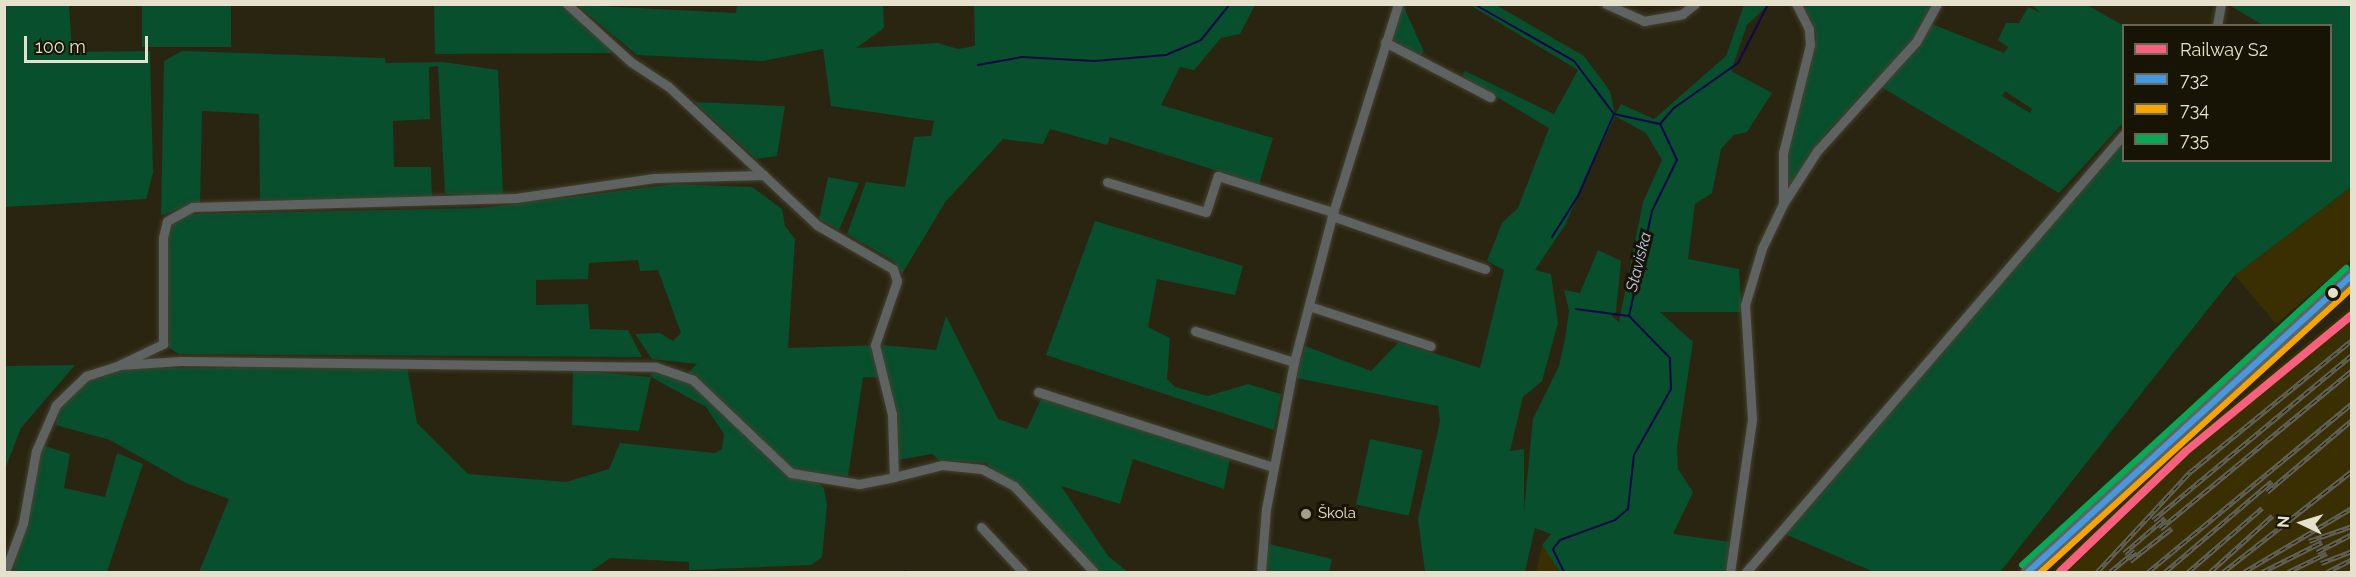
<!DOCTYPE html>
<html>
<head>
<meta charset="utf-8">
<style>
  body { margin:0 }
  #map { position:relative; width:2356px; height:577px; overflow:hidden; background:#2a2510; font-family:Raleway,sans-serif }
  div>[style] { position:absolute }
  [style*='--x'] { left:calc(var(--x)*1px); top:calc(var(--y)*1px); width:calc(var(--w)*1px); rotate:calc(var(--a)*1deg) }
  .built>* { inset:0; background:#392f02 }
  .green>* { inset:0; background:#074f2d; transform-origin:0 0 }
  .stream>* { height:2px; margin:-1px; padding:0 1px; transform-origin:1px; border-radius:1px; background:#120847 }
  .roads { filter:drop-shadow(0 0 2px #454130) drop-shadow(0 0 2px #454130) }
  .minor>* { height:9px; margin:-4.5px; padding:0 4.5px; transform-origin:4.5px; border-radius:4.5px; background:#5e6362 }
  .secondary>* { height:14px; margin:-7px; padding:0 7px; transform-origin:7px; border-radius:7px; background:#606460 }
  .rail>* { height:4.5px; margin-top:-2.25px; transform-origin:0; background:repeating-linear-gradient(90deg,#171405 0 7px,#616158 0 14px); box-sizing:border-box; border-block:2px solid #616158 }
  .bus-1>* { height:6px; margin:-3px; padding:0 3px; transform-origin:3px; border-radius:3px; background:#4699e1 }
  .bus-2>* { height:6px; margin:-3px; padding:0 3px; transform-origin:3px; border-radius:3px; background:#f7a600 }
  .bus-3>* { height:6px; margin:-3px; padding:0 3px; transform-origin:3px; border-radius:3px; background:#06aa56 }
  .rail-1>* { height:8px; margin:-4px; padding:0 4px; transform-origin:4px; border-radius:4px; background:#f8607d }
  .dots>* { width:16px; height:16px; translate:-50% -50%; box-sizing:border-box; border:3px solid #171405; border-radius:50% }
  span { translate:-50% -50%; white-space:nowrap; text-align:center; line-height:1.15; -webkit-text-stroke:6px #171405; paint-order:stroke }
  .poi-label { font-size:15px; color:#e5e1cc }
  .left { translate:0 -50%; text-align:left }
  .water-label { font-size:16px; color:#bcc5ef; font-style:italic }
  .frame { position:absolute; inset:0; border:6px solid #e5e1cc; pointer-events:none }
  .legend { position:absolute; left:2122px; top:24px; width:210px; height:138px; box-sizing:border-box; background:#171405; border:2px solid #696655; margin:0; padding:8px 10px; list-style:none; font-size:18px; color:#e5e1cc }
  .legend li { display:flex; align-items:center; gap:12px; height:30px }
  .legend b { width:30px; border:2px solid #696655 }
  .north { position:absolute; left:2272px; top:493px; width:60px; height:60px; -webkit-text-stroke:4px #171405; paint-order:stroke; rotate:274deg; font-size:16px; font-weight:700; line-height:24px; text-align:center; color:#e5e1cc }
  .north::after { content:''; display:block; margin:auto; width:21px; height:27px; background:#e5e1cc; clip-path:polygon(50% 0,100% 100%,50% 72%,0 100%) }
  .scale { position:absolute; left:24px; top:36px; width:124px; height:27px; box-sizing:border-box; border:3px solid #e5e1cc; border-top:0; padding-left:8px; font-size:18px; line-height:21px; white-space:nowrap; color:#e5e1cc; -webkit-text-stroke:4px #171405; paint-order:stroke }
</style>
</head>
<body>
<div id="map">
  <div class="built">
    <i style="clip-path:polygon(2351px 187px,2351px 260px,2276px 324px,2235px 275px)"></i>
    <i style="clip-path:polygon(2351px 307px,2351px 572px,2051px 572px,2181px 447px)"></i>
    <i style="clip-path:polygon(1542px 545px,1560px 572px,1536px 572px)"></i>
  </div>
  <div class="green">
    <i style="clip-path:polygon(5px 4px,69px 5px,72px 52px,150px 51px,153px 173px,146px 199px,5px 207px)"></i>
    <i style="left:142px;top:5px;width:89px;height:42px"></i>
    <i style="clip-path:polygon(434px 5px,563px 5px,620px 53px,435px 54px)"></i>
    <i style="clip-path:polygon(577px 5px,736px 13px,737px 5px,883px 5px,884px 28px,856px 48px,938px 43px,958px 49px,975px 46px,974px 5px,1255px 5px,1240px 34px,1221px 38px,1194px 70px,1180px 67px,1161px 105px,1273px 138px,1259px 184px,1110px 137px,1107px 145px,1050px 129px,1043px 144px,1003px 139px,946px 201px,902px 274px,894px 261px,847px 234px,866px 182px,905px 187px,914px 137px,931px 136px,934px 121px,831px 106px,823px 49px,763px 61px,637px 55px)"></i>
    <i style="clip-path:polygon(1403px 5px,1424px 52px,1420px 55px,1389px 39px)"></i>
    <i style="clip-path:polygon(evenodd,1470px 5px,1496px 5px,1584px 56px,1610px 91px,1615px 115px,1621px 104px,1654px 119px,1726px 56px,1744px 5px,1768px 5px,1747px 25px,1731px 71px,1772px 93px,1747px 132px,1734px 135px,1721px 149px,1712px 193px,1695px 204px,1688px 259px,1739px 269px,1742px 312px,1660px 312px,1693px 342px,1677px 447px,1678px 469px,1693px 492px,1673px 534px,1730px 542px,1726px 572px,1560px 572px,1542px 545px,1551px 534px,1535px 528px,1525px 572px,1425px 572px,1418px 519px,1440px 421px,1438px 406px,1296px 378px,1305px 346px,1371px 371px,1399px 342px,1480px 368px,1504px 270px,1487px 261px,1502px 223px,1518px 208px,1549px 128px,1462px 76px,1465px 71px,1554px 114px,1578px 70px,1470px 5px,1615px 116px,1646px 133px,1662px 160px,1643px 202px,1619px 322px,1611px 315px,1616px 312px,1621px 261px,1598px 250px,1580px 293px,1564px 290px,1569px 310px,1565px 339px,1559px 366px,1533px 419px,1524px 511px,1524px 449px,1510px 451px,1523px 397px,1542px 381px,1558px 323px,1551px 274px,1535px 270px,1565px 225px,1615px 116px)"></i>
    <i style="clip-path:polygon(1799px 5px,1933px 5px,1910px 44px,1827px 132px,1792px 183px,1782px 178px,1785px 154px,1816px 37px,1811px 19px)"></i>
    <i style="clip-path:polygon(evenodd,2032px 5px,2087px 5px,2124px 26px,2123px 123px,2059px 193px,1881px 87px,1932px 24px,2004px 53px,2008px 47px,1998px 40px,2006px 23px,2019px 23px,2028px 7px,2041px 13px,2032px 5px,2005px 91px,2032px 109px,2030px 113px,2002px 96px,2005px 91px)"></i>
    <i style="clip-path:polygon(2229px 5px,2351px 5px,2351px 187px,2235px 275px,2000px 572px,1874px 572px,1787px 535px,1784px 531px,2123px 139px,2124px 160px,2330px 160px,2330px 26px,2263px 25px)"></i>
    <i style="clip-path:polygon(182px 51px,385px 58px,386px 63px,443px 62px,498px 70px,503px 196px,445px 194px,438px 66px,429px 67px,430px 119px,393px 121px,394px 167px,431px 167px,432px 198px,260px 201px,259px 114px,202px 111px,200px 203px,161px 215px,164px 61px)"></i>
    <i style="clip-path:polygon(694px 102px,785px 106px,777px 156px,756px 159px)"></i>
    <i style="clip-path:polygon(828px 177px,859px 183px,839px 230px,819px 219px)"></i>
    <i style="clip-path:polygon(675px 184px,752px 187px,782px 209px,785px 226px,795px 239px,788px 348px,883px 345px,936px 350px,946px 316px,998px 419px,1027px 429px,1043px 395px,1230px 457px,1224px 489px,1133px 459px,1120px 504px,1061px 486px,1108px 556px,1128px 572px,1097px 572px,986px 463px,939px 460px,932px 454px,897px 460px,898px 418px,886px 378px,863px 377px,848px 476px,828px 474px,816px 481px,824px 488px,827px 505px,822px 557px,811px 565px,689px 570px,689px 562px,610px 558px,590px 572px,199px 572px,229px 499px,186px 483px,110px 440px,56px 425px,58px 412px,84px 382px,130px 368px,407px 367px,417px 423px,468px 474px,566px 482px,609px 469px,620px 443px,715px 453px,722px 449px,724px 434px,706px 407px,651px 377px,639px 431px,572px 425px,573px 370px,650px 377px,654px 369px,685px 376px,697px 364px,652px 359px,635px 334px,660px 333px,673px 341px,681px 333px,658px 270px,640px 271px,638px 260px,589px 263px,588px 279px,536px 280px,536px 305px,588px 304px,590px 329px,628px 330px,642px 357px,179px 354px,169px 348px,167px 239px,176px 218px,189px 214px,481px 208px)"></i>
    <i style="clip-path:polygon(1095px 221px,1243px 266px,1235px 295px,1157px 279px,1148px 327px,1170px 338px,1167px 379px,1175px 387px,1208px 396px,1248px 384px,1281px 394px,1274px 430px,1046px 355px)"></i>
    <i style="clip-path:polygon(75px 365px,21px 428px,5px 469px,5px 366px)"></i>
    <i style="left:1370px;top:439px;width:54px;height:67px;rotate:12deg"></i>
    <i style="clip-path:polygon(42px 445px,70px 454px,64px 488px,105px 497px,117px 453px,143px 464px,107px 572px,13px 572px)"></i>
    <i style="clip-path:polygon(1269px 544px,1332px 559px,1329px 572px,1266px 572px)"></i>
  </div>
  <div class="stream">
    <i style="--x:1474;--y:4;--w:115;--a:29.7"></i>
    <i style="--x:1574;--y:61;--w:66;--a:53"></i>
    <i style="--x:1614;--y:114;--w:47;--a:12.3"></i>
    <i style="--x:978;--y:65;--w:45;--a:-10.3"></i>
    <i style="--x:1022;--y:57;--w:72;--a:3.2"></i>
    <i style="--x:1094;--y:61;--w:72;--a:-4.8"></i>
    <i style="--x:1166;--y:55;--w:38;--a:-23"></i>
    <i style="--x:1201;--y:40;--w:46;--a:-51.1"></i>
    <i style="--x:1552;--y:237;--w:49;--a:-57.6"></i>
    <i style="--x:1578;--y:196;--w:90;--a:-66.3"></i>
    <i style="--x:1576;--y:309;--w:53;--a:7.5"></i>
    <i style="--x:904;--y:572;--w:1;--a:-45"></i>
    <i style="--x:1564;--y:572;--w:25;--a:-116"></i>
    <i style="--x:1553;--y:549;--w:11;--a:-52"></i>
    <i style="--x:1560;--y:540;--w:59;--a:-20"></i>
    <i style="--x:1615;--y:520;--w:17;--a:-40"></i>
    <i style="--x:1628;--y:509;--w:54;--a:-83.7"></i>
    <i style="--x:1634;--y:455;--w:76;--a:-60.7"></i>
    <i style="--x:1671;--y:389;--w:31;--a:-92"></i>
    <i style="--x:1670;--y:358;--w:59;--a:-134.3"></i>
    <i style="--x:1629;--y:316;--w:107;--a:-77.6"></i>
    <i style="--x:1652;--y:211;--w:57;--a:-63.9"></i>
    <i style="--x:1677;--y:160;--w:40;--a:-115"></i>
    <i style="--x:1660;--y:124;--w:21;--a:-49"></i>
    <i style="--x:1674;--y:108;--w:78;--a:-35.1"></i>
    <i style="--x:1738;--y:63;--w:66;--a:-63"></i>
  </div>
  <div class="roads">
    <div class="minor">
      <i style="--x:567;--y:4;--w:86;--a:42.2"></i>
      <i style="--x:631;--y:62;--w:45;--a:33.3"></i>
      <i style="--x:669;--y:87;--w:202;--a:43"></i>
      <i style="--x:817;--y:225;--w:88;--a:30.1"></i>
      <i style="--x:893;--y:269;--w:13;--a:72"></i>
      <i style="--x:897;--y:281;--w:68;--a:109"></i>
      <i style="--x:875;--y:345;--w:71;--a:76.2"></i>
      <i style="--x:892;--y:414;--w:63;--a:88.2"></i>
      <i style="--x:894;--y:477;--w:49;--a:-14"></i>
      <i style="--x:942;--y:465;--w:40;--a:5.7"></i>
      <i style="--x:982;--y:469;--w:36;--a:28"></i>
      <i style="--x:1014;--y:486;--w:117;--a:47.1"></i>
      <i style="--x:1606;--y:4;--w:42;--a:24.1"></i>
      <i style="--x:1644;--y:21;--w:39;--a:-10"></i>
      <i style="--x:1682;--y:14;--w:16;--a:-38"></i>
      <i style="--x:2217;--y:26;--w:22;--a:-80"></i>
      <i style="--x:1385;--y:42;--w:119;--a:27.6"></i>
      <i style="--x:1107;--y:182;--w:103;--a:16.9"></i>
      <i style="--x:1206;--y:212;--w:38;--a:-72"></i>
      <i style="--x:1218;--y:176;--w:121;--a:17.4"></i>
      <i style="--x:1783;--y:204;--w:63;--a:-57.3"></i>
      <i style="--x:1817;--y:151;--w:147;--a:-47.8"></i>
      <i style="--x:1916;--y:42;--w:43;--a:-61.1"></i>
      <i style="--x:1332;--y:216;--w:162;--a:19.1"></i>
      <i style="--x:1309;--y:306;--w:128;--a:18.2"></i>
      <i style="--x:1195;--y:331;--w:104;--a:17.4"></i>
      <i style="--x:121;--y:364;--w:47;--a:-25.5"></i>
      <i style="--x:163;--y:344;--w:106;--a:-90"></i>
      <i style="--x:163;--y:238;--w:17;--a:-77"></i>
      <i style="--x:167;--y:221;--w:29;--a:-29"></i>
      <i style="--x:192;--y:207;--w:324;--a:-1.6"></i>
      <i style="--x:516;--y:198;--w:140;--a:-8.2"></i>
      <i style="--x:655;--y:178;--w:109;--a:-1.6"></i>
      <i style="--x:1038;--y:392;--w:247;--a:17.7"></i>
      <i style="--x:981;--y:527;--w:62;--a:47"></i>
      <i style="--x:5;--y:572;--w:52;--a:-69.8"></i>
      <i style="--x:23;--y:523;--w:73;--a:-79.8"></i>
      <i style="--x:36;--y:451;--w:50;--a:-66.5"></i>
      <i style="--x:56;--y:405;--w:42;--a:-44"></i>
      <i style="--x:86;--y:376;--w:35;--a:-18"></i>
      <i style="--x:119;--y:365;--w:62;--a:-3.7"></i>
      <i style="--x:181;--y:361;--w:475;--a:0.7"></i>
      <i style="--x:656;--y:367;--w:39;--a:19"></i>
      <i style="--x:693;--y:380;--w:135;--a:43.5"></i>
      <i style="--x:791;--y:473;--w:69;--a:9.2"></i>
      <i style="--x:859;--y:484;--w:36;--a:-11"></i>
      <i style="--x:1261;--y:572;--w:63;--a:-85.5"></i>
      <i style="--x:1266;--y:509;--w:150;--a:-79.2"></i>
      <i style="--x:1294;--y:362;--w:151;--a:-75.4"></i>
      <i style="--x:1332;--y:216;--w:222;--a:-72.7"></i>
      <i style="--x:1730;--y:572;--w:155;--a:-81.8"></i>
      <i style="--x:1752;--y:419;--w:114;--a:-93.5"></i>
      <i style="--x:1745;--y:305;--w:59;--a:-73.4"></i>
      <i style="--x:1762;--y:248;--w:49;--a:-64.5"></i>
      <i style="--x:1783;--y:204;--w:51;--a:-90"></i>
      <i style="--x:1783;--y:153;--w:111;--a:-76"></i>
      <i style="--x:1810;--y:45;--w:16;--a:-94"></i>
      <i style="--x:1809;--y:29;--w:28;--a:-117"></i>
      <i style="--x:1746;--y:572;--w:579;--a:-49.21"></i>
    </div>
    <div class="secondary">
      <i style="--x:2028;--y:572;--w:440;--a:-42.5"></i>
    </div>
  </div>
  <div class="rail">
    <i style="--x:2267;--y:492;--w:111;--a:-40.3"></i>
    <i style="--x:2153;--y:520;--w:259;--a:-39.7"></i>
    <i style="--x:2160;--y:529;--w:249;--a:-39.6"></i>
    <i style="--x:2309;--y:541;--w:46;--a:-19.2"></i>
    <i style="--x:2317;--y:552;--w:39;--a:-27"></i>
    <i style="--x:2124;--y:553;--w:54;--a:-40.5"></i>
    <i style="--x:2130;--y:561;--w:53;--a:-38.2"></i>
    <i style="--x:2321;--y:563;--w:33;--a:-21"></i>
    <i style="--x:2097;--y:572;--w:137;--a:-47.1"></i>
    <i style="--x:2190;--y:472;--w:209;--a:-39.2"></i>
    <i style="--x:2110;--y:572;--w:33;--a:-40"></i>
    <i style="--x:2148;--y:572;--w:265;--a:-39.6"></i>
    <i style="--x:2165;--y:572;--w:140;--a:-40.4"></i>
    <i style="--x:2188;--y:572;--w:98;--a:-40.9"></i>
    <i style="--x:2210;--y:572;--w:84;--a:-42.1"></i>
    <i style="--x:2223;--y:572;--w:164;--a:-38.1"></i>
    <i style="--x:2244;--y:572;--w:126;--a:-30.7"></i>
    <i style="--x:2262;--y:572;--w:67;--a:-26.6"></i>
    <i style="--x:2288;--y:572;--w:43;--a:-26"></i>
    <i style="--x:2327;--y:572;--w:28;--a:-27"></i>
  </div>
  <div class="bus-1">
    <i style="--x:2028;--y:572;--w:440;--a:-42.5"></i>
  </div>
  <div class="bus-2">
    <i style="--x:2041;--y:572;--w:421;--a:-42.4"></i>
  </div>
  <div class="bus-3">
    <i style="--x:2022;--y:565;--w:440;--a:-42.5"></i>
  </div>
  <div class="rail-1">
    <i style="--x:2060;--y:572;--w:173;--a:-43.8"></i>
    <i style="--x:2185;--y:452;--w:216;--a:-39.4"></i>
  </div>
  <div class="dots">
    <i style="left:2333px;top:293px;background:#e5e1cc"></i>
    <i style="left:1306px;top:514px;background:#a49f8a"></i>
  </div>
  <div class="poi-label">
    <span class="left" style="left:1318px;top:514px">Škola</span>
  </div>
  <div class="water-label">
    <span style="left:1639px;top:262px;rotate:-76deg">Staviska</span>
  </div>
  <div class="frame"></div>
  <ul class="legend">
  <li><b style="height:8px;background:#f8607d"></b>Railway S2</li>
  <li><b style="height:8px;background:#4699e1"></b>732</li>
  <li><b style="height:8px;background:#f7a600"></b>734</li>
  <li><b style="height:8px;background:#06aa56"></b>735</li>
  </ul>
  <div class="north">N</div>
  <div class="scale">100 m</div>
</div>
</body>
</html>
